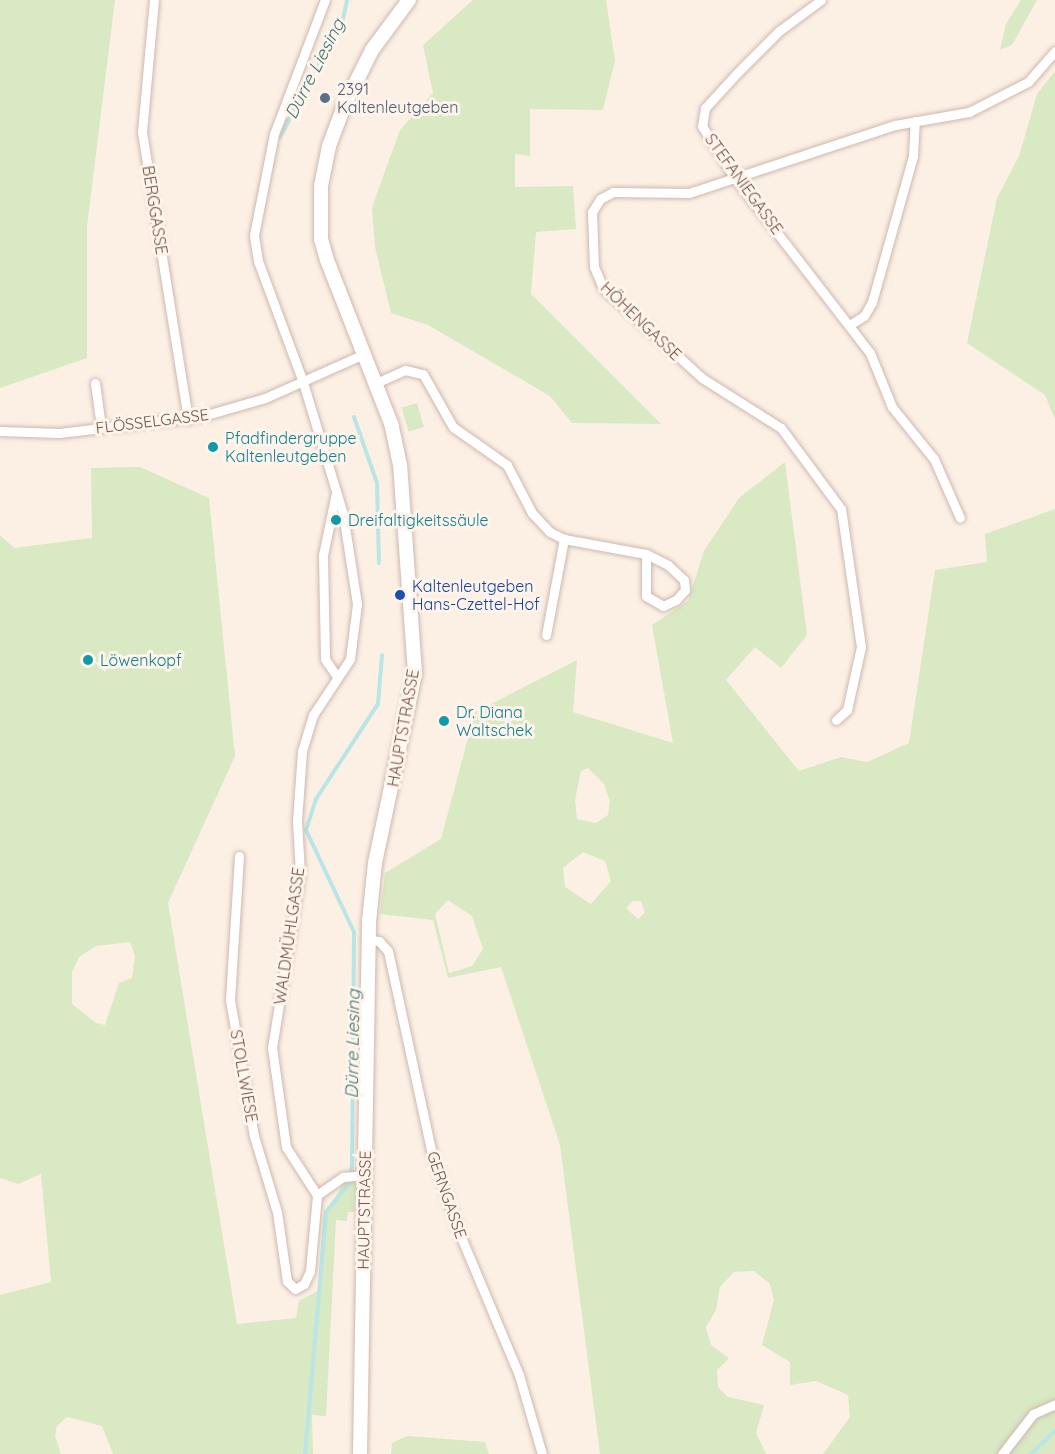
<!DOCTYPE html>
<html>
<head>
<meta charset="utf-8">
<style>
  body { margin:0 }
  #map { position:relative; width:1055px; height:1454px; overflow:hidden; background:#fcf0e5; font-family:Quicksand,sans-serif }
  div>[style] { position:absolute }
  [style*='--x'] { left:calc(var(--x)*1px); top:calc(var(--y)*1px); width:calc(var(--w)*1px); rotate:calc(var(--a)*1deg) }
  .green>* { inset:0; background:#d8e9c3; transform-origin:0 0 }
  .stream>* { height:4px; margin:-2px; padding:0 2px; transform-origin:2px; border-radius:2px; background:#b9e5e5 }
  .roads { filter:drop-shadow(0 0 2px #cfb8ae) drop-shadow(0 0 2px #cfb8ae) }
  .street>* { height:9px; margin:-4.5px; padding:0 4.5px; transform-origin:4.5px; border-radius:4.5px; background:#fff }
  .secondary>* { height:14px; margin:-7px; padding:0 7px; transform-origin:7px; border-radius:7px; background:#fff }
  .dots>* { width:16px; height:16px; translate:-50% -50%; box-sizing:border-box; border:3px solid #fff4eb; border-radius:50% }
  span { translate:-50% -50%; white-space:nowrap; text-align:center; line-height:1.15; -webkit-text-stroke:6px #fff4eb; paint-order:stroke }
  .service-label { font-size:16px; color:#4e5e75 }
  .left { translate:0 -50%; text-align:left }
  .street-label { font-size:16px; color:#74544a }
  .culture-label { font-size:16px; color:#0d838f }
  .transit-label { font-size:16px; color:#164399 }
  .water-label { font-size:18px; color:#3e7879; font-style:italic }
</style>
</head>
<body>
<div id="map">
  <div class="green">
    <i style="clip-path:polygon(0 0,115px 0,87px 226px,87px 358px,0 388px)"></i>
    <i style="clip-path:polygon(473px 0,606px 0,615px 61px,603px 110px,530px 109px,530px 156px,515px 154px,515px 187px,573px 186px,576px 229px,536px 232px,531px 294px,661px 424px,572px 423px,550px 396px,428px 325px,391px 313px,375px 247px,372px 207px,400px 130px,433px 93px,423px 45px)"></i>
    <i style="clip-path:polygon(1021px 0,1037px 0,1012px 45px,1000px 50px,1006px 24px)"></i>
    <i style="clip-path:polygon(1055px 71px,1055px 419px,1045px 395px,967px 343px,997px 198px,1019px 156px,1037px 94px)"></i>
    <i style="left:417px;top:403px;width:25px;height:16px;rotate:74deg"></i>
    <i style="clip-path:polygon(evenodd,785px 462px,807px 635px,781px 668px,755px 647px,726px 680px,799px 771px,841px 757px,867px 762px,909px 743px,935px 570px,987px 562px,985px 534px,1055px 509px,1055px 1454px,823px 1454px,850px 1417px,848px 1395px,816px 1381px,790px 1385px,790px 1362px,762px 1345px,774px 1300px,770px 1284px,754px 1271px,734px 1272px,720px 1287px,716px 1310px,706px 1327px,711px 1345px,729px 1358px,717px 1370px,718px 1387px,728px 1397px,764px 1405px,756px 1433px,766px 1454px,600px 1454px,560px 1145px,501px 967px,448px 978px,433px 920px,380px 914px,385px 873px,441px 839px,475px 712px,577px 660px,573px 712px,673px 743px,652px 625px,688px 601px,704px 551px,739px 498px,785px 462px,588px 768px,604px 784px,610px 802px,608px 815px,596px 823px,577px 819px,575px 800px,581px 771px,588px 768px,785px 462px,583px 852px,605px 861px,611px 881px,591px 904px,565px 887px,563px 868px,583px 852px,785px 462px,448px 900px,472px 916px,483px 949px,472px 966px,449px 973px,435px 914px,448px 900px,785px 462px,633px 901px,641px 901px,645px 913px,638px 919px,626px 908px,633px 901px)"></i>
    <i style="clip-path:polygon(evenodd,140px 467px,209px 498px,235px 756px,168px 903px,237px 1324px,296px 1318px,299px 1301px,318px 1291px,323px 1217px,345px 1181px,358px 1180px,356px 1212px,348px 1212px,347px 1221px,336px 1220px,326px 1416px,312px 1415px,313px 1454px,113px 1454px,102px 1426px,67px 1417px,57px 1426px,55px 1436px,61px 1454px,0 1454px,0 1295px,51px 1282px,41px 1174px,18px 1184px,0 1178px,0 535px,14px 548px,92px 538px,91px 468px,140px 467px,130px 942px,135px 956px,132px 978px,119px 983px,105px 1025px,96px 1023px,72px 1004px,72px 972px,79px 957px,96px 946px,130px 942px)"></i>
    <i style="clip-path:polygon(407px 1436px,485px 1442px,489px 1454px,391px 1454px,392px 1443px)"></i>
  </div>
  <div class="stream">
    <i style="--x:280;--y:137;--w:134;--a:-61.9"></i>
    <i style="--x:343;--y:19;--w:19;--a:-78"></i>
    <i style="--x:354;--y:417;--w:70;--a:70.8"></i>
    <i style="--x:377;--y:483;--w:80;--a:88.6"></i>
    <i style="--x:305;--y:1454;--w:243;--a:-85"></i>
    <i style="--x:326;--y:1212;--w:36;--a:-51"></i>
    <i style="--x:349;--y:1184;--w:18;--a:-81"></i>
    <i style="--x:352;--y:1166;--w:234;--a:-89.5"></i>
    <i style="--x:354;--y:932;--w:113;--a:-115.2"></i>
    <i style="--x:306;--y:830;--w:33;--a:-72"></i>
    <i style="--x:316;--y:799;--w:113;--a:-56.9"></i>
    <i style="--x:378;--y:704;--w:49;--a:-85.3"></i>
    <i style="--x:1031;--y:1454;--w:33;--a:-44"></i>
  </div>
  <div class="roads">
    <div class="street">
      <i style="--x:154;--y:0;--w:133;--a:95.2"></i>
      <i style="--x:142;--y:132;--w:291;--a:80.9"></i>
      <i style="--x:821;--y:0;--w:52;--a:143.6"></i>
      <i style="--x:779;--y:31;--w:59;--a:135"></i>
      <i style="--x:737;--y:73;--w:47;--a:132.4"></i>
      <i style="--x:705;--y:108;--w:18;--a:99"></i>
      <i style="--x:702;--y:126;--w:60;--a:57.9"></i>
      <i style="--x:734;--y:177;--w:222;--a:52.3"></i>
      <i style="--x:870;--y:353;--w:58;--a:67.8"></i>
      <i style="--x:892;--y:407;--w:67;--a:51.1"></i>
      <i style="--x:934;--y:459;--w:64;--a:66.2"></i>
      <i style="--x:851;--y:324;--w:15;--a:-32"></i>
      <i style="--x:864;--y:316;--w:16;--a:-60"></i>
      <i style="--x:872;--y:302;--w:152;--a:-74.3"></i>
      <i style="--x:913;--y:156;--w:35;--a:-87"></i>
      <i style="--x:95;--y:383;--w:44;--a:82.2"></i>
      <i style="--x:376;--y:383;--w:32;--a:-24"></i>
      <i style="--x:405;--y:370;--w:18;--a:13"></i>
      <i style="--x:423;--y:374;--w:61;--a:60.5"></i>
      <i style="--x:453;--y:427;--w:66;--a:35.1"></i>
      <i style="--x:507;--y:465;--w:54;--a:62.5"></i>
      <i style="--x:532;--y:513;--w:26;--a:47"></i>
      <i style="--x:550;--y:532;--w:16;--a:27"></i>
      <i style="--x:564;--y:539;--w:83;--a:10.4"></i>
      <i style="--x:646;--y:554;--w:42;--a:90"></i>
      <i style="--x:646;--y:596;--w:20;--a:30"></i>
      <i style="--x:663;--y:606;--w:14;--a:-25"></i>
      <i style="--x:676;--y:600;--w:13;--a:-48"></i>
      <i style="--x:685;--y:590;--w:10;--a:-96"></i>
      <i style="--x:684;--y:580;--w:22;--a:-137"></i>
      <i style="--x:668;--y:565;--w:25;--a:-153"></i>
      <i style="--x:0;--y:431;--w:59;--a:1.9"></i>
      <i style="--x:59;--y:433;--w:145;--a:-6.7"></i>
      <i style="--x:203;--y:416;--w:65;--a:-16.2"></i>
      <i style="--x:265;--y:398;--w:108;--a:-24"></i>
      <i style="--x:546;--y:635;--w:98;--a:-79.4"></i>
      <i style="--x:336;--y:675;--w:19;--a:-125"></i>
      <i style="--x:325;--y:659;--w:104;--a:-91.1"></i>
      <i style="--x:323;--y:555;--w:63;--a:-78.2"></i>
      <i style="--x:836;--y:720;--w:15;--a:-42"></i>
      <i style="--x:847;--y:710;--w:65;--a:-77.5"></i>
      <i style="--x:861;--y:647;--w:139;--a:-98.2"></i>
      <i style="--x:841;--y:509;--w:101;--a:-126.5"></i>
      <i style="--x:781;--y:428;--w:93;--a:-147.7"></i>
      <i style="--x:702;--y:378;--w:134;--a:-137.7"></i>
      <i style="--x:603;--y:288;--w:23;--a:-113"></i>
      <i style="--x:594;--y:267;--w:55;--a:-92.1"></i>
      <i style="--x:592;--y:212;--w:15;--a:-58"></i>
      <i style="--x:600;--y:199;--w:15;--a:-28"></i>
      <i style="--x:613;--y:192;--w:76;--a:0.8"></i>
      <i style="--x:689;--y:193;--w:217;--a:-18.3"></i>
      <i style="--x:895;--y:125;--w:75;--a:-10"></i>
      <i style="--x:969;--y:112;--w:66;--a:-27"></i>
      <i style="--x:1028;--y:82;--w:41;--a:-48.9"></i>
      <i style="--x:239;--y:856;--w:144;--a:93.6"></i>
      <i style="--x:230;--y:1000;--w:138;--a:80"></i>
      <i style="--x:254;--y:1136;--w:79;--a:73.2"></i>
      <i style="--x:277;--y:1212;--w:70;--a:81.8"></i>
      <i style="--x:287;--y:1281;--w:11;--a:45"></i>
      <i style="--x:295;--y:1289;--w:10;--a:-29"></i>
      <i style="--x:304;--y:1284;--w:14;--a:-65"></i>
      <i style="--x:310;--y:1271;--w:76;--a:-84.7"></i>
      <i style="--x:317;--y:1195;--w:57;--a:-122.9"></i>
      <i style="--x:286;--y:1147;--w:100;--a:-98"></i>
      <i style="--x:272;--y:1048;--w:177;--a:-80.9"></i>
      <i style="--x:300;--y:873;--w:52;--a:-93.3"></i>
      <i style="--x:297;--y:821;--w:70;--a:-85.9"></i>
      <i style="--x:302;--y:751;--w:38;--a:-73"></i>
      <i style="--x:313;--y:715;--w:67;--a:-56.5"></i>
      <i style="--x:350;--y:659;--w:55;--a:-82.7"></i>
      <i style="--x:357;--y:604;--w:91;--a:-98.8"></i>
      <i style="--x:343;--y:514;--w:138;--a:-106.9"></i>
      <i style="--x:303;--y:382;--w:129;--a:-110.4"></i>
      <i style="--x:258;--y:261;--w:26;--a:-99"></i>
      <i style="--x:254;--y:235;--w:103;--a:-78.8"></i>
      <i style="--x:274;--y:134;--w:143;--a:-69.2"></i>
      <i style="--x:368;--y:940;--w:11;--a:5"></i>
      <i style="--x:379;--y:941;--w:13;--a:48"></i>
      <i style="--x:388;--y:951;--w:208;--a:77.8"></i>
      <i style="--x:432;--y:1154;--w:88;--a:70.7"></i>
      <i style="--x:461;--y:1237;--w:150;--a:67.2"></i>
      <i style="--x:519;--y:1375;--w:82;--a:73.8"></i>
      <i style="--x:317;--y:1195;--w:32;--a:-35"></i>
      <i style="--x:343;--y:1177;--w:21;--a:-5"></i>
      <i style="--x:1002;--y:1454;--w:51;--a:-52.2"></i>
      <i style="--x:1033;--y:1414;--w:24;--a:-24"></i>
    </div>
    <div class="secondary">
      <i style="--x:360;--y:1454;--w:532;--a:-89.03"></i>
      <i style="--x:369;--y:922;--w:59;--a:-84.2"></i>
      <i style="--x:375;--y:863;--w:194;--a:-78.1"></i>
      <i style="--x:415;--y:673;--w:209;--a:-94.1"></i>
      <i style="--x:400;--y:465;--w:40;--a:-102"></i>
      <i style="--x:392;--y:426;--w:178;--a:-111.4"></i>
      <i style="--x:327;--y:260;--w:22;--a:-106"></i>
      <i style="--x:321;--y:239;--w:53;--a:-90"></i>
      <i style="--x:321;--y:186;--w:41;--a:-78.7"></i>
      <i style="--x:329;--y:146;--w:43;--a:-69.4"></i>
      <i style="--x:344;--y:106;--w:63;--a:-63.4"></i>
      <i style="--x:372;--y:50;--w:62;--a:-53.5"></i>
    </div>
  </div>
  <div class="dots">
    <i style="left:325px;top:98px;background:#5c6f8a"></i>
    <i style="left:213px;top:447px;background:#0f9aa8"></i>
    <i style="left:336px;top:520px;background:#0f9aa8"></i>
    <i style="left:400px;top:595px;background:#1a4fb4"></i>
    <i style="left:88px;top:660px;background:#0f9aa8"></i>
    <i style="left:444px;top:721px;background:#0f9aa8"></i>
  </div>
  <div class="service-label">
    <span class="left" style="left:337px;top:98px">2391<br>Kaltenleutgeben</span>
  </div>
  <div class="street-label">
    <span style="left:744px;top:184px;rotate:54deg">STEFANIEGASSE</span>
    <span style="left:155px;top:210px;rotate:81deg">BERGGASSE</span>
    <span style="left:641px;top:321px;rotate:44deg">HÖHENGASSE</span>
    <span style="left:152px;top:421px;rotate:-7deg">FLÖSSELGASSE</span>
    <span style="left:403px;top:728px;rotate:-80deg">HAUPTSTRASSE</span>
    <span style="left:289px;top:936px;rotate:-82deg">WALDMÜHLGASSE</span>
    <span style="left:244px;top:1076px;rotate:80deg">STOLLWIESE</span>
    <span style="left:447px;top:1195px;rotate:71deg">GERNGASSE</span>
    <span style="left:364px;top:1210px;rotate:-89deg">HAUPTSTRASSE</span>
  </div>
  <div class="culture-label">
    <span class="left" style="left:225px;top:447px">Pfadfindergruppe<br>Kaltenleutgeben</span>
    <span class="left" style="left:348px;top:520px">Dreifaltigkeitssäule</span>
    <span class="left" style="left:100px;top:660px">Löwenkopf</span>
    <span class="left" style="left:456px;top:721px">Dr. Diana<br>Waltschek</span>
  </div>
  <div class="transit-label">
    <span class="left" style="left:412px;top:595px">Kaltenleutgeben<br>Hans-Czettel-Hof</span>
  </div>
  <div class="water-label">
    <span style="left:315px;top:69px;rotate:-63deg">Dürre Liesing</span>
    <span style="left:353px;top:1044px;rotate:-89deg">Dürre Liesing</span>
  </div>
</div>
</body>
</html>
